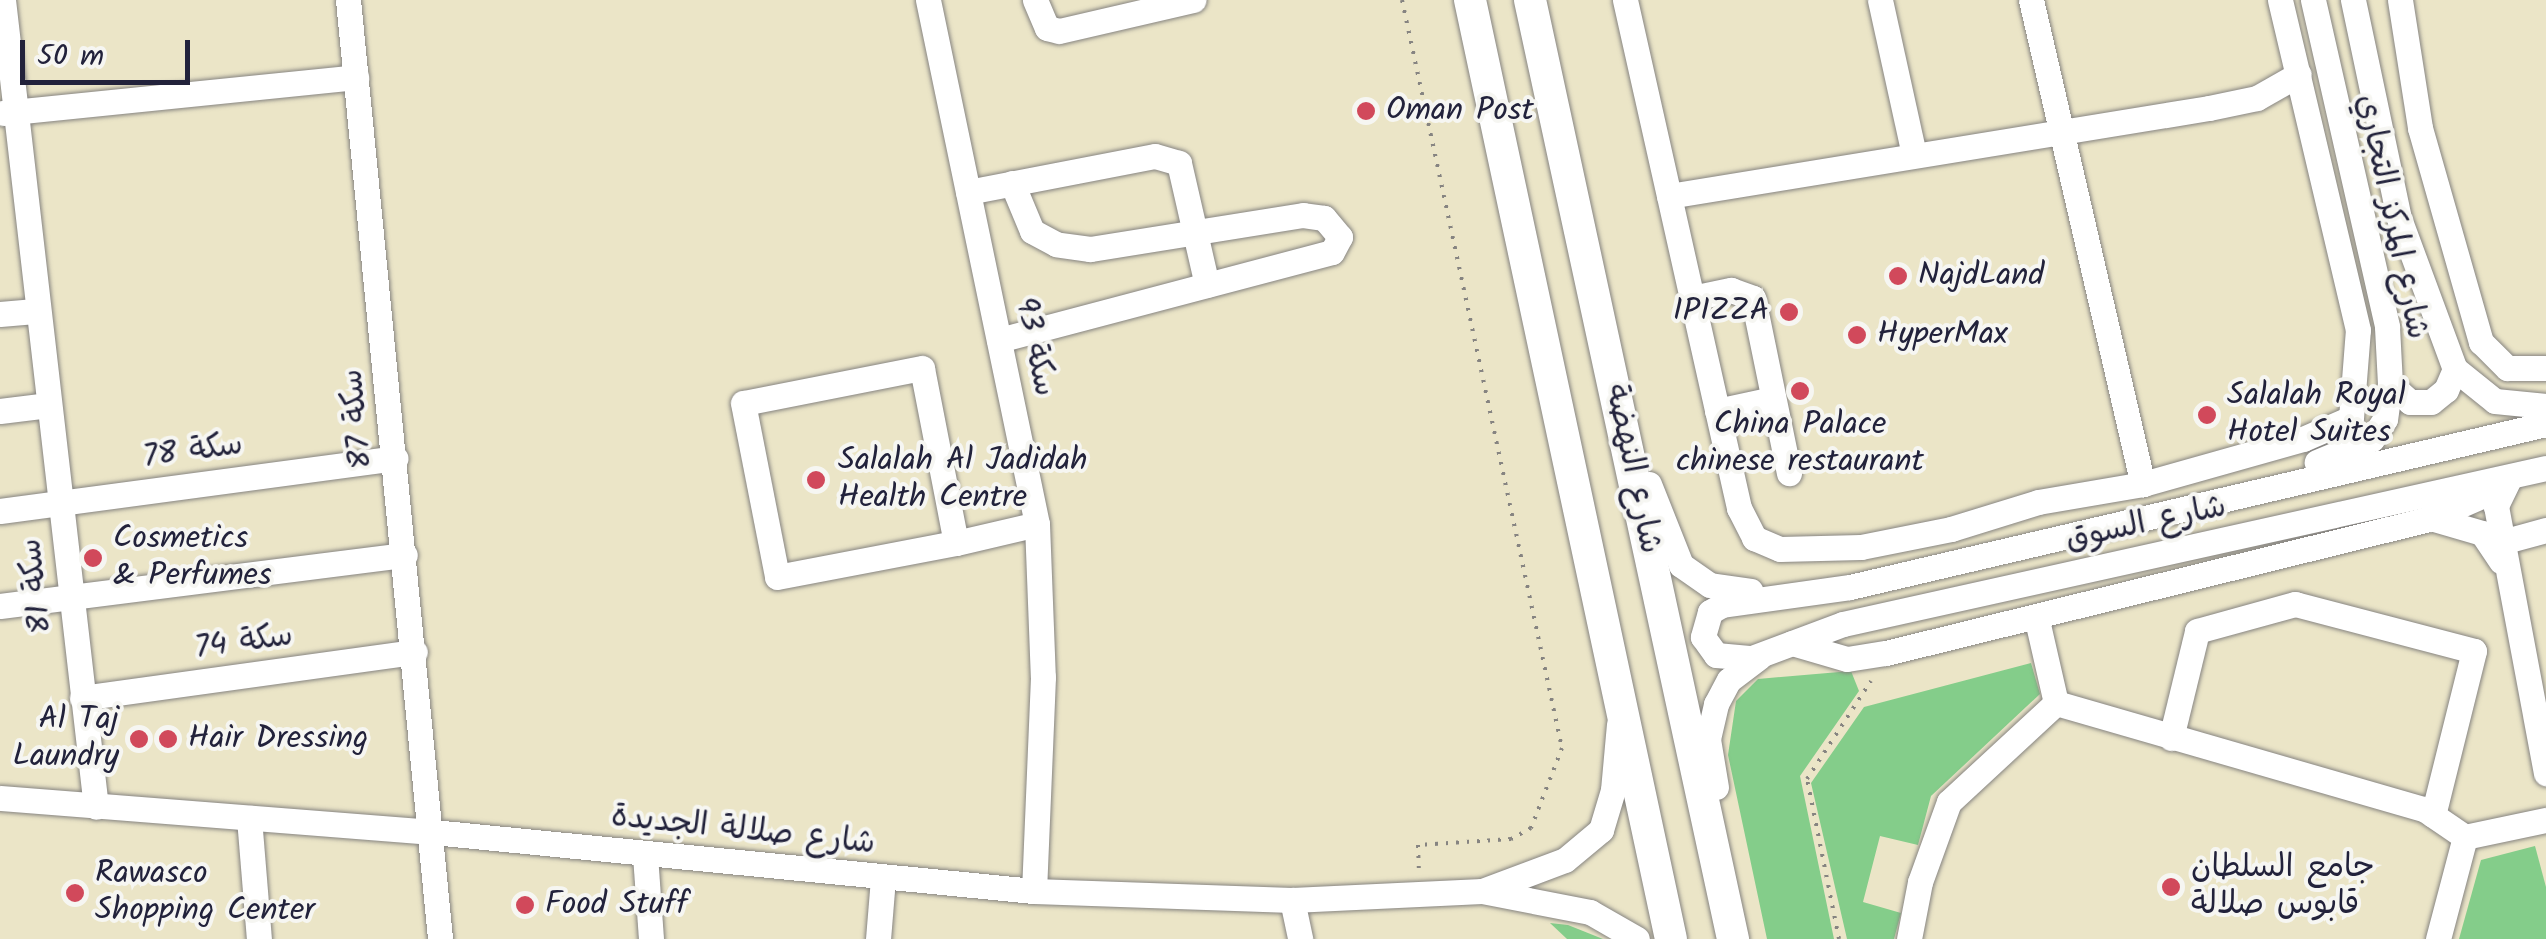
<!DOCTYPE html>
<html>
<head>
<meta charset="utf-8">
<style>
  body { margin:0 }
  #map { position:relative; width:2546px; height:939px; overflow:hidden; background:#ebe5c7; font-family:Kalam,"Playpen Sans Arabic",sans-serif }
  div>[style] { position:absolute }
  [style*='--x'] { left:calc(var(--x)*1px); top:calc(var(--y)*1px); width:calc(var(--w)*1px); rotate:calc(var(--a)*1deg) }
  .green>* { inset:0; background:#84cd8a }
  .path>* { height:4px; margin-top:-2px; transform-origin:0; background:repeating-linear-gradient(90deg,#868481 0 2.5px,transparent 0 10.5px) }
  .roads { filter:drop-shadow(0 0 2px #868481) drop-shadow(0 0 2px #868481) }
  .minor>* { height:25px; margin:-12.5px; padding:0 12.5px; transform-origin:12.5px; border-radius:12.5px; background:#fff }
  .major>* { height:32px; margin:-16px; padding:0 16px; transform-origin:16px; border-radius:16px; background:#fff }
  .dots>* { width:28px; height:28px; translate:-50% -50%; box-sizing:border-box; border:5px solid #f6f6f2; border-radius:50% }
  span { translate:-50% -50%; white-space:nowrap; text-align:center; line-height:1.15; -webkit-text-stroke:8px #f6f6f2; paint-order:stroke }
  .poi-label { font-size:32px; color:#22223b }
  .left { translate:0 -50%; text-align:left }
  .right { translate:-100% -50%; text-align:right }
  .street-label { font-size:32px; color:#22223b }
  .scale { position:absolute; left:20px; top:40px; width:170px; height:45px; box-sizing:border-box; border:5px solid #22223b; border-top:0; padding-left:12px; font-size:30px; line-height:35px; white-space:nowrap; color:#22223b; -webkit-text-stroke:8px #f6f6f2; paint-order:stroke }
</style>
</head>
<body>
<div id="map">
  <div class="green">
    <i style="clip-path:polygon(2031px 663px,2040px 694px,1931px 796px,1918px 845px,1880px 836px,1863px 902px,1901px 913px,1894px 939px,1847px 939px,1811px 783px,1864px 707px)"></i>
    <i style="clip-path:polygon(1851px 671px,1859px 691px,1800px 776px,1834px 939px,1767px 939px,1728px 755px,1736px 701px,1758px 679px)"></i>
    <i style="clip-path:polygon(2535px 846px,2546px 887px,2546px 939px,2459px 939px,2481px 860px)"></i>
    <i style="clip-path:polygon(1550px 923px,1568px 925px,1603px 939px,1567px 939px)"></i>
  </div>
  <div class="path">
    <i style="--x:1402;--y:0;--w:765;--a:77.93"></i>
    <i style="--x:1562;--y:748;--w:86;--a:111.2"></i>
    <i style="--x:1531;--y:828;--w:23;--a:151"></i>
    <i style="--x:1511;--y:839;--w:93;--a:176.3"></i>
    <i style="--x:1418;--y:845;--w:23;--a:88"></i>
    <i style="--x:1839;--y:939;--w:163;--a:-101.3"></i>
    <i style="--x:1807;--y:779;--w:117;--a:-56.9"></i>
  </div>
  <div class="roads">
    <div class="minor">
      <i style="--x:3;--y:0;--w:812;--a:83.43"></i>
      <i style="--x:348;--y:0;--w:943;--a:84.4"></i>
      <i style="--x:928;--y:0;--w:535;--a:78.25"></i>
      <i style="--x:1037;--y:524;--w:153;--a:87.8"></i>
      <i style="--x:1043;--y:677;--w:214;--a:92.4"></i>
      <i style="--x:1035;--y:0;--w:30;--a:67"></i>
      <i style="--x:1047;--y:28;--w:12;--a:14"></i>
      <i style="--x:1059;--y:31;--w:138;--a:-13"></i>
      <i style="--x:1625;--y:0;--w:521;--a:77.35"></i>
      <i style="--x:1739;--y:508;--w:34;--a:63"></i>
      <i style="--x:1754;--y:538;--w:28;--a:23"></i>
      <i style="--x:1780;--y:549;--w:81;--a:-1.4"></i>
      <i style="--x:1861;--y:547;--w:92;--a:-11.3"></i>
      <i style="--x:1951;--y:529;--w:91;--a:-17.2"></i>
      <i style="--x:2038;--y:502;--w:107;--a:-9.7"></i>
      <i style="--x:2143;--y:484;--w:166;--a:-15.7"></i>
      <i style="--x:2303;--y:439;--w:52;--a:-23.6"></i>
      <i style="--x:2351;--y:418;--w:88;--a:-85.5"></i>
      <i style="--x:2358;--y:330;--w:339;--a:-103.3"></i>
      <i style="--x:1880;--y:0;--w:158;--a:77.6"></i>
      <i style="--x:2031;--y:0;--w:497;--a:77"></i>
      <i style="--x:2313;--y:0;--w:335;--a:77.2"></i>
      <i style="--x:2387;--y:327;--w:57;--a:87"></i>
      <i style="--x:2390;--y:384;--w:35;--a:98"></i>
      <i style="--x:2385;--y:419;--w:24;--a:123"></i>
      <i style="--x:2372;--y:439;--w:60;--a:157.3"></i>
      <i style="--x:2353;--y:0;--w:223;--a:78.1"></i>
      <i style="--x:2399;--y:218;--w:161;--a:69.7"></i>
      <i style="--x:2455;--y:369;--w:51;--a:38.7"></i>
      <i style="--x:2495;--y:401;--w:51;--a:5.6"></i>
      <i style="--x:2400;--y:0;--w:130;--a:81.1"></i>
      <i style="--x:2420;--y:128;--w:223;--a:74.1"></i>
      <i style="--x:2481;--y:342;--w:37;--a:45"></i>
      <i style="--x:2507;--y:368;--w:39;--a:0"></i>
      <i style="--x:3;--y:113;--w:355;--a:-5.8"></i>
      <i style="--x:968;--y:192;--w:190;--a:-10.9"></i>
      <i style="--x:1155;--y:156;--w:25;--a:16"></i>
      <i style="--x:1179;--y:163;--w:125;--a:77.1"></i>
      <i style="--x:1669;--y:196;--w:547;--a:-9.26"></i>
      <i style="--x:2209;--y:108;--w:49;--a:-11.8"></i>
      <i style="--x:2257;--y:98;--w:48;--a:-29.7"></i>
      <i style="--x:1692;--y:298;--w:40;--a:-12"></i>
      <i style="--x:1731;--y:290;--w:23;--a:20"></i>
      <i style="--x:1753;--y:298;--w:179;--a:78.4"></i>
      <i style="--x:0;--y:314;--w:38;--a:-5"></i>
      <i style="--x:999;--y:340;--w:344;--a:-14.8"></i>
      <i style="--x:1332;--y:252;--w:17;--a:-62"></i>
      <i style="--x:1340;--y:237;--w:25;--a:-130"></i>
      <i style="--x:1324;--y:218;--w:21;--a:-172"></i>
      <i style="--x:1303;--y:215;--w:216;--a:170.9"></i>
      <i style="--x:1090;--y:249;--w:34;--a:-172"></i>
      <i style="--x:1056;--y:244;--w:27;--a:-152"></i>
      <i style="--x:1032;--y:231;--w:52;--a:-112.6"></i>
      <i style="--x:2390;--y:384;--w:27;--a:42"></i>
      <i style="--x:2410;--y:402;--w:21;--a:0"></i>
      <i style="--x:2431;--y:402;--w:19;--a:-39"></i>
      <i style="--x:2446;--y:390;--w:23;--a:-67"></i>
      <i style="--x:0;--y:411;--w:49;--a:-7"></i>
      <i style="--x:1717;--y:411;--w:57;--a:-12.1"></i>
      <i style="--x:2546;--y:424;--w:715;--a:166.82"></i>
      <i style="--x:1850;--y:587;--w:129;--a:172"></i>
      <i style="--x:1722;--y:605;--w:14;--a:150"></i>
      <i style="--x:1710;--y:612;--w:26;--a:106"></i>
      <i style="--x:1703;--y:637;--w:22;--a:54"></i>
      <i style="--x:1716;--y:655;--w:36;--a:5"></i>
      <i style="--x:1752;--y:658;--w:97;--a:-20.5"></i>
      <i style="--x:1843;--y:624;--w:720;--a:-12.51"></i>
      <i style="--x:2508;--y:481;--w:28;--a:116"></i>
      <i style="--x:2496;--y:506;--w:272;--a:79.4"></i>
      <i style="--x:1649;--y:484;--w:87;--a:68.4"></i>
      <i style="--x:1681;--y:565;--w:35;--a:35"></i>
      <i style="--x:1710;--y:585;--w:41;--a:8.3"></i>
      <i style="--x:0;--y:511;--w:399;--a:-7.6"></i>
      <i style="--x:2434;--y:519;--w:50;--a:16.3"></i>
      <i style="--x:2482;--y:533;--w:34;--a:56"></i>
      <i style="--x:2502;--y:542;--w:46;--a:-15.3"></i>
      <i style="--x:956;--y:543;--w:178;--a:-101"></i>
      <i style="--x:922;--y:368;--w:182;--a:168.9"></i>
      <i style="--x:743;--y:403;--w:177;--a:78.9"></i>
      <i style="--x:777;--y:577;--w:182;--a:-10.8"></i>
      <i style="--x:956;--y:543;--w:83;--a:-13.2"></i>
      <i style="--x:0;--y:606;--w:408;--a:-7.2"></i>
      <i style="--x:1792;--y:643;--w:57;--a:16.2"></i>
      <i style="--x:1847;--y:659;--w:39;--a:-9"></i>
      <i style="--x:1886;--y:653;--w:559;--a:-13.86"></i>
      <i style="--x:2429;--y:519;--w:77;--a:-23.6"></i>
      <i style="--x:82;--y:698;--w:336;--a:-7.9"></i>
      <i style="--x:2056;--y:703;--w:383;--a:16.1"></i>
      <i style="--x:2424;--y:809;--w:50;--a:34.3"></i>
      <i style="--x:2171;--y:738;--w:110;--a:-76.3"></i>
      <i style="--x:2197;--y:631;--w:102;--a:-15.4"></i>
      <i style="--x:2295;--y:604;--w:185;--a:14.7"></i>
      <i style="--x:2474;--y:651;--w:169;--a:104"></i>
      <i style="--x:1716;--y:787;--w:49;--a:-99.5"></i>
      <i style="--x:1708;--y:739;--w:36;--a:-77"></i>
      <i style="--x:1716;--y:704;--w:27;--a:-62"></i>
      <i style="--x:1729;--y:680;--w:38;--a:-37"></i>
      <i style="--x:0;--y:798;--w:434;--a:4.5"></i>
      <i style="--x:433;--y:832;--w:604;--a:5.61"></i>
      <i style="--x:1034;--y:891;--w:258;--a:2"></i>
      <i style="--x:1292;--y:900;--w:190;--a:-2.7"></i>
      <i style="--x:1482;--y:891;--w:110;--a:11"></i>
      <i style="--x:1590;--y:912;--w:54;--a:29.9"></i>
      <i style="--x:249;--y:818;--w:121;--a:85.3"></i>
      <i style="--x:645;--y:855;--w:84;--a:85.9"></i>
      <i style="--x:1485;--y:890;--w:85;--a:-20.6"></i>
      <i style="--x:1565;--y:860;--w:47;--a:-39.8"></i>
      <i style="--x:1601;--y:830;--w:42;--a:-73.3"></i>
      <i style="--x:1613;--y:790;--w:66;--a:-84.8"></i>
      <i style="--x:1292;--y:900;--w:40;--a:78"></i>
      <i style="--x:878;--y:939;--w:61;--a:-85.3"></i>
      <i style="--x:1909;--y:939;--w:58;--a:-79.1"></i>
      <i style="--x:1920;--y:882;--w:85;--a:-70.1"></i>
      <i style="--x:1949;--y:802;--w:146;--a:-42.8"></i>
      <i style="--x:2056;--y:703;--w:89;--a:-102.9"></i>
      <i style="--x:2438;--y:939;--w:106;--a:-75.2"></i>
      <i style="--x:2465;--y:837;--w:83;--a:-11.9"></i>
    </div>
    <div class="major">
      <i style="--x:1470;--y:0;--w:960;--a:77.92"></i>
      <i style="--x:1530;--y:0;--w:961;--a:77.8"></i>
    </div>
  </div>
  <div class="dots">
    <i style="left:1366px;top:111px;background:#d1495b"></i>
    <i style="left:1898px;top:276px;background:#d1495b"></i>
    <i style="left:1789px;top:312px;background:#d1495b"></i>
    <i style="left:1857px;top:335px;background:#d1495b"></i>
    <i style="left:1800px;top:391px;background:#d1495b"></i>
    <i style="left:2207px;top:415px;background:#d1495b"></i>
    <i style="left:816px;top:480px;background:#d1495b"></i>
    <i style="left:93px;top:558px;background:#d1495b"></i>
    <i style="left:139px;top:739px;background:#d1495b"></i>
    <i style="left:168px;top:739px;background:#d1495b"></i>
    <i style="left:2171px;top:887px;background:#d1495b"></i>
    <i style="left:75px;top:893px;background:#d1495b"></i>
    <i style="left:525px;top:905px;background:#d1495b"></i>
  </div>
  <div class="poi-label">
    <span class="left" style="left:1386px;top:111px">Oman Post</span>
    <span class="left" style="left:1918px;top:276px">NajdLand</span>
    <span class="right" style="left:1769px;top:312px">IPIZZA</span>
    <span class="left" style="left:1877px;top:335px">HyperMax</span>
    <span class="left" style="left:2227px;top:415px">Salalah Royal<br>Hotel Suites</span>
    <span style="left:1800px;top:444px">China Palace<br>chinese restaurant</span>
    <span class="left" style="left:838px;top:480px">Salalah Al Jadidah<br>Health Centre</span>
    <span class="left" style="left:113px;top:558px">Cosmetics<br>&amp; Perfumes</span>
    <span class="right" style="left:119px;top:739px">Al Taj<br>Laundry</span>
    <span class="left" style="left:188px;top:739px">Hair Dressing</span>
    <span class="left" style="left:2191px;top:887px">جامع السلطان<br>قابوس صلالة</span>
    <span class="left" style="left:95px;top:893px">Rawasco<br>Shopping Center</span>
    <span class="left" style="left:545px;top:905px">Food Stuff</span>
  </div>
  <div class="street-label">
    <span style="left:2391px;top:217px;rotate:78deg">شارع المركز التجاري</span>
    <span style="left:1034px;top:347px;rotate:78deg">سكة 93</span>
    <span style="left:358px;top:419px;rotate:-96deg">سكة 87</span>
    <span style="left:193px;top:452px;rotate:-8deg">سكة 78</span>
    <span style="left:1632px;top:469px;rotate:78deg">شارع النهضة</span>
    <span style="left:2146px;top:524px;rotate:-12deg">شارع السوق</span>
    <span style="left:37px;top:586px;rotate:-97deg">سكة 81</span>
    <span style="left:244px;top:643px;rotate:-8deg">سكة 74</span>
    <span style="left:743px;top:831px;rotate:6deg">شارع صلالة الجديدة</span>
  </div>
  <div class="scale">50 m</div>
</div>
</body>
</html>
